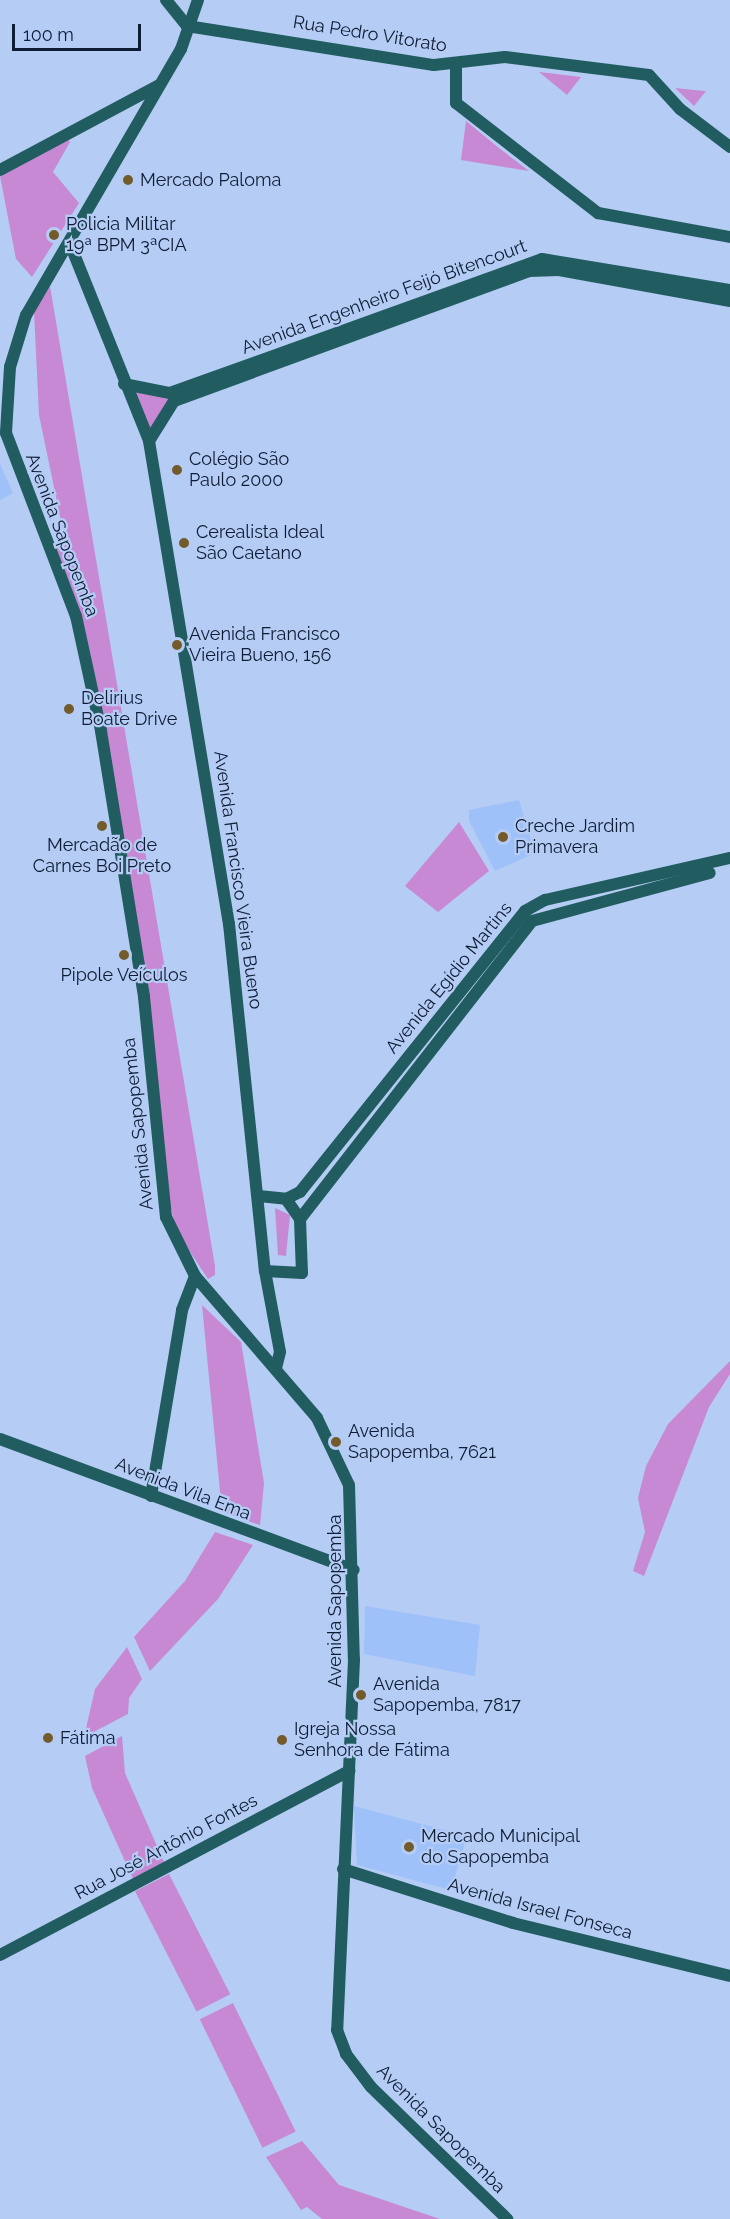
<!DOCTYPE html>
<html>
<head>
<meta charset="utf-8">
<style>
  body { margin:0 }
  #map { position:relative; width:730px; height:2219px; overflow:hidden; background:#b5ccf4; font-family:Raleway,sans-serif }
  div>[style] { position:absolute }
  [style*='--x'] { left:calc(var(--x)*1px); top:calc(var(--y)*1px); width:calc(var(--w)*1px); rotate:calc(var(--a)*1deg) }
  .built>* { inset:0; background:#9fc1fa }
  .green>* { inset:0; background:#c889d4; transform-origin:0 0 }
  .secondary>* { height:12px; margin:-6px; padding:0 6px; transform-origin:6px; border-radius:6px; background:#215d60 }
  .dots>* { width:16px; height:16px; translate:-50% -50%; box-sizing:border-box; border:3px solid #b5ccf4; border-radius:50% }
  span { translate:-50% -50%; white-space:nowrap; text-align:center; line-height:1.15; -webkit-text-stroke:4.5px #b5ccf4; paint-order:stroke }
  .street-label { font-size:18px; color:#0e1c34 }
  .poi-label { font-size:18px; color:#0e1c34 }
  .left { translate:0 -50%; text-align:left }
  .scale { position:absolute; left:12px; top:24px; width:129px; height:27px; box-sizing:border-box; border:3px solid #0e1c34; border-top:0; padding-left:8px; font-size:18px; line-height:21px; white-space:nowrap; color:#0e1c34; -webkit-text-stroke:4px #b5ccf4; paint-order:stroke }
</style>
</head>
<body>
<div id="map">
  <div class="built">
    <i style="clip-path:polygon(0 464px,13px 493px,0 500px)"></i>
    <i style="clip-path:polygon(519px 800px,535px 853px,495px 871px,469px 821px,469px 810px)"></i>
    <i style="clip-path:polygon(365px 1606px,480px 1625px,475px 1676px,364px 1654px)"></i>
    <i style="clip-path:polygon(354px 1806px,467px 1836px,451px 1890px,357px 1865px)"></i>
  </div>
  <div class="green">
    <i style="clip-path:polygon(539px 72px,548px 73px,581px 77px,567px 95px)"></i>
    <i style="clip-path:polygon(675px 88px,694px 90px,706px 91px,694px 106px)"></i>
    <i style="clip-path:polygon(466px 121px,499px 148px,529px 171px,461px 160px)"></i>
    <i style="clip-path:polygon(67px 139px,70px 142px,53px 172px,79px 203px,32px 277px,16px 259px,0 176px)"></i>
    <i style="clip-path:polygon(50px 286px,215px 1266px,215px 1275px,208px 1279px,177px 1232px,166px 1190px,150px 1036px,77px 602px,56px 549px,66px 545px,39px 415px,34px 312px)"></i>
    <i style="clip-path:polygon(124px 384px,170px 393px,174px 401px,149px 441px)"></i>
    <i style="clip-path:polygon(459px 822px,489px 871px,438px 912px,405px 886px)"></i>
    <i style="clip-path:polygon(275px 1208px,290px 1215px,286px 1256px,278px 1255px)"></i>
    <i style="clip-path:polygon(202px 1305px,241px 1342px,264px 1483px,260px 1525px,222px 1512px)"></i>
    <i style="clip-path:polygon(730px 1361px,730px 1374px,709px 1407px,644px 1576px,633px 1571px,645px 1532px,638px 1498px,646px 1466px,668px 1424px)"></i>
    <i style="clip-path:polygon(215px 1532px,253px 1545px,218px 1599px,150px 1671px,134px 1637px,185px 1581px)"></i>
    <i style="clip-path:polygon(127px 1647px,142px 1679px,129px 1698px,128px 1714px,84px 1737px,95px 1689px)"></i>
    <i style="clip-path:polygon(122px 1736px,125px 1773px,164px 1862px,133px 1879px,92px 1788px,85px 1756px)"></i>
    <i style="left:169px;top:1874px;width:135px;height:38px;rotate:63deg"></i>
    <i style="left:233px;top:2003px;width:143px;height:37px;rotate:64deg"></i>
    <i style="clip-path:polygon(302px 2141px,339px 2185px,440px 2219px,322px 2219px,307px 2207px,301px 2210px,266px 2157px)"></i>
  </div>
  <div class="secondary">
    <i style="--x:166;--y:0;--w:33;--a:51"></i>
    <i style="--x:187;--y:26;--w:250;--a:9"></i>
    <i style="--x:434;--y:65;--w:71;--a:-6.4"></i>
    <i style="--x:505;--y:57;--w:145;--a:7.1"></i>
    <i style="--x:649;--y:75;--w:46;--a:47.6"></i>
    <i style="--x:680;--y:109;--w:63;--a:37.2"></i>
    <i style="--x:198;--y:0;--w:52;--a:109.1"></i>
    <i style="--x:181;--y:49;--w:308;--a:120.2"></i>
    <i style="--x:26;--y:315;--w:54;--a:107.1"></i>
    <i style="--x:10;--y:367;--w:66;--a:93.5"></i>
    <i style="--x:6;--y:433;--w:196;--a:69.1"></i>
    <i style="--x:76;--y:616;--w:118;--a:77.7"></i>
    <i style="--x:101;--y:731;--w:269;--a:80.8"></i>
    <i style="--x:144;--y:997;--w:221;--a:84.3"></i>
    <i style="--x:166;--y:1217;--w:66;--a:63.8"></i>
    <i style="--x:195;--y:1276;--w:187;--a:49.3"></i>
    <i style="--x:317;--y:1418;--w:74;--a:64.5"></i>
    <i style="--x:349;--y:1485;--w:175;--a:88.4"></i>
    <i style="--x:354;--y:1660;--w:370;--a:92.6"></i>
    <i style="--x:337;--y:2030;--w:26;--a:69"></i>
    <i style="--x:346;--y:2054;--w:41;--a:52.9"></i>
    <i style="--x:371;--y:2087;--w:190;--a:44.1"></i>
    <i style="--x:456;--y:66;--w:37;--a:90"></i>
    <i style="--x:456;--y:103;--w:180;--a:37.8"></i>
    <i style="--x:598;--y:213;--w:134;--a:10.3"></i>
    <i style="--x:0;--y:170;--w:180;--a:-28.1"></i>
    <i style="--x:70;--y:244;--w:212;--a:68.1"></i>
    <i style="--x:149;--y:441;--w:490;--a:80.6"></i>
    <i style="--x:229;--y:924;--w:349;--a:84.1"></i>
    <i style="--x:265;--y:1271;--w:82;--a:79.5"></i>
    <i style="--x:280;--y:1352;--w:16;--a:104"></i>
    <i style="--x:124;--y:384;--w:47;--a:11.1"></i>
    <i style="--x:170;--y:393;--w:395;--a:-19.8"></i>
    <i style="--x:542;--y:259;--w:191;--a:9.4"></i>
    <i style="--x:149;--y:441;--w:47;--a:-58"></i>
    <i style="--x:174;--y:401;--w:378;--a:-20.1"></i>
    <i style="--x:529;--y:271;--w:30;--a:-2"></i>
    <i style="--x:559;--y:270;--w:174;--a:10.3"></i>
    <i style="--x:259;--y:1196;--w:27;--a:6"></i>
    <i style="--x:286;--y:1199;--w:24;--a:55"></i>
    <i style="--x:300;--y:1219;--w:54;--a:87.9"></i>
    <i style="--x:302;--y:1273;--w:37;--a:-177"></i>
    <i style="--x:286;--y:1199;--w:16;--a:-27"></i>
    <i style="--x:300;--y:1192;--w:360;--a:-51.3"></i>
    <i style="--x:525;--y:911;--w:23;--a:-29"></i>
    <i style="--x:545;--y:900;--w:190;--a:-12.8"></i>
    <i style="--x:300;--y:1219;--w:378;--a:-52.1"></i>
    <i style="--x:532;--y:921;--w:184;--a:-15.1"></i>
    <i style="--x:0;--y:1439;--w:377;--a:20.3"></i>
    <i style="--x:151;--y:1496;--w:189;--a:-80.5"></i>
    <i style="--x:182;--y:1310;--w:36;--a:-69"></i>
    <i style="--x:343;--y:1869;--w:178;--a:17.6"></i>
    <i style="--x:513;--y:1923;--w:223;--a:13.7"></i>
    <i style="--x:0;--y:1955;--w:395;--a:-27.8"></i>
  </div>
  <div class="dots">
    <i style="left:128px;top:180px;background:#745b2c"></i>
    <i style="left:54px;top:235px;background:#745b2c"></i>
    <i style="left:177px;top:470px;background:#745b2c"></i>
    <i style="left:184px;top:543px;background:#745b2c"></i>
    <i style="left:177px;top:645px;background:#745b2c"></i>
    <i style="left:69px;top:709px;background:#745b2c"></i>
    <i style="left:102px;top:826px;background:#745b2c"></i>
    <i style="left:503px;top:837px;background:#745b2c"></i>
    <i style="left:124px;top:955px;background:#745b2c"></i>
    <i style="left:336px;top:1442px;background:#745b2c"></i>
    <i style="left:361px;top:1695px;background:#745b2c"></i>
    <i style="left:48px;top:1738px;background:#745b2c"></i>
    <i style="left:282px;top:1740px;background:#745b2c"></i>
    <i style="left:409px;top:1847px;background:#745b2c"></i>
  </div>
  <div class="street-label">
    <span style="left:370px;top:34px;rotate:9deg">Rua Pedro Vitorato</span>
    <span style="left:384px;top:297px;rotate:-20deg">Avenida Engenheiro Feijó Bitencourt</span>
    <span style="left:62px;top:535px;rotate:69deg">Avenida Sapopemba</span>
    <span style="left:238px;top:880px;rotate:82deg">Avenida Francisco Vieira Bueno</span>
    <span style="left:449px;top:978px;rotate:-51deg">Avenida Egídio Martins</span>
    <span style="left:138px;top:1124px;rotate:-96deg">Avenida Sapopemba</span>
    <span style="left:183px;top:1489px;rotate:21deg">Avenida Vila Ema</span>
    <span style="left:335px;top:1601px;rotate:-90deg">Avenida Sapopemba</span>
    <span style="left:166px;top:1847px;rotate:-28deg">Rua José Antônio Fontes</span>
    <span style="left:540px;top:1909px;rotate:15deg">Avenida Israel Fonseca</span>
    <span style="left:441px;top:2129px;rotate:45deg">Avenida Sapopemba</span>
  </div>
  <div class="poi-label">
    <span class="left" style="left:140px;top:180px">Mercado Paloma</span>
    <span class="left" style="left:66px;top:235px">Policia Militar<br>19ª BPM 3ªCIA</span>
    <span class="left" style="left:189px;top:470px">Colégio São<br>Paulo 2000</span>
    <span class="left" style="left:196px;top:543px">Cerealista Ideal<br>São Caetano</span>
    <span class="left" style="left:189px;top:645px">Avenida Francisco<br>Vieira Bueno, 156</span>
    <span class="left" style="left:81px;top:709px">Delirius<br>Boate Drive</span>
    <span class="left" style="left:515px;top:837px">Creche Jardim<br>Primavera</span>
    <span style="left:102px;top:856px">Mercadão de<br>Carnes Boi Preto</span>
    <span style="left:124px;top:975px">Pipole Veículos</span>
    <span class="left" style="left:348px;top:1442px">Avenida<br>Sapopemba, 7621</span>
    <span class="left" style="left:373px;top:1695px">Avenida<br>Sapopemba, 7817</span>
    <span class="left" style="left:294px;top:1740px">Igreja Nossa<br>Senhora de Fátima</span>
    <span class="left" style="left:60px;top:1738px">Fátima</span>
    <span class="left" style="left:421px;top:1847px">Mercado Municipal<br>do Sapopemba</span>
  </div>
  <div class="scale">100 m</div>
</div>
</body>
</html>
